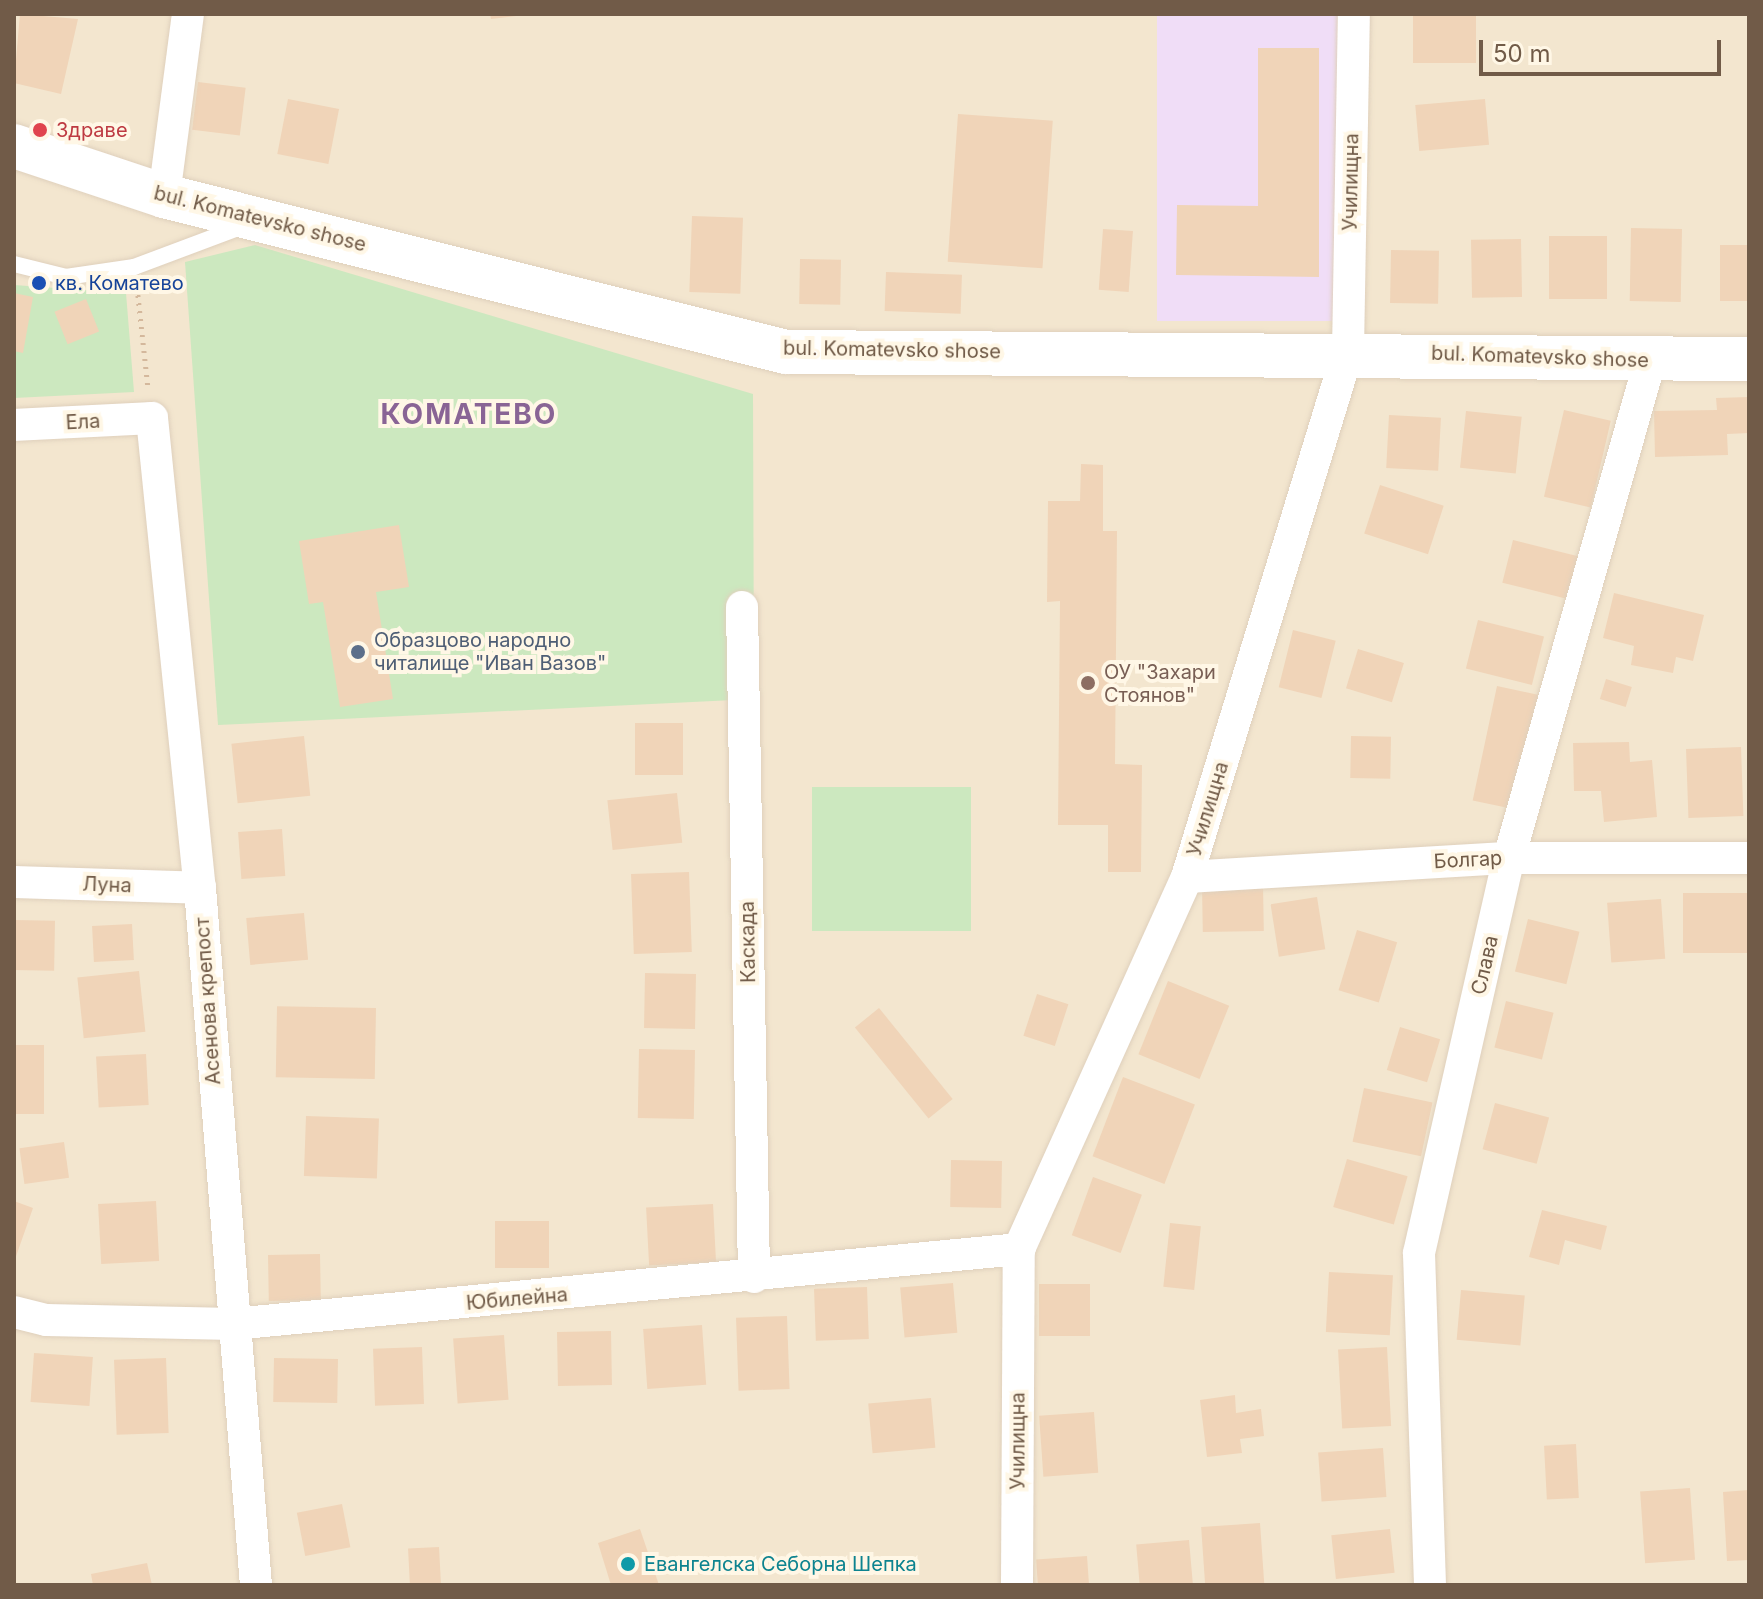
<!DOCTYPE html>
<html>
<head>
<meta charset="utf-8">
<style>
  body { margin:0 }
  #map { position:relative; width:1763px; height:1599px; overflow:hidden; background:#fbf4e0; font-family:Inter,sans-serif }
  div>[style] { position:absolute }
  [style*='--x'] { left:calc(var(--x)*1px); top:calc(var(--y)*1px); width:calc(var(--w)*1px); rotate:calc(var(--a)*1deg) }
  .residential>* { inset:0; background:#f3e6cf; transform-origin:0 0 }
  .education>* { inset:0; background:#f0ddf7; transform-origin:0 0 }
  .green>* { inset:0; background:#cce8bf; transform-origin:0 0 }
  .building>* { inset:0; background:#f0d4b8; transform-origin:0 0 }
  .path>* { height:5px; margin-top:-2.5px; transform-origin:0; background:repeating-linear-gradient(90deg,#d4b89c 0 2px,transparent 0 8px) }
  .roads { filter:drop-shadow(0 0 2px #dfd0bc) drop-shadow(0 0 2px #dfd0bc) }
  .lane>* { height:16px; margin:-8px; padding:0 8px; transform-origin:8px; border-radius:8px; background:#fff }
  .street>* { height:32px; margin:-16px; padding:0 16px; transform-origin:16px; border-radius:16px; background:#fff }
  .secondary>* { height:44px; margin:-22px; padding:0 22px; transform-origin:22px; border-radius:22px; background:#fff }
  .dots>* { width:22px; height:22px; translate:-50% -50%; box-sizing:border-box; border:4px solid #fff7e6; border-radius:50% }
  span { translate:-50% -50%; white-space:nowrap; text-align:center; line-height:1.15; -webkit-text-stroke:8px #fff7e6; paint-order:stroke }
  .health-label { font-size:20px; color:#be3a42 }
  .left { translate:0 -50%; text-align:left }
  .street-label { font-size:20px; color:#715b48 }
  .transit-label { font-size:20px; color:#164399 }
  .service-label { font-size:20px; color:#4e5e75 }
  .education-label { font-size:20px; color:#785e54 }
  .culture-label { font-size:20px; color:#0d838f }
  .district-label { font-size:28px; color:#896495; font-weight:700; letter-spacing:2px }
  .frame { position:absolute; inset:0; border:16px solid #715b48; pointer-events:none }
  .scale { position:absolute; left:1479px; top:40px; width:242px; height:36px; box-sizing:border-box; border:4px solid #715b48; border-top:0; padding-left:10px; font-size:24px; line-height:28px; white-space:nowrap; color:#715b48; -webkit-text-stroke:6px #fff7e6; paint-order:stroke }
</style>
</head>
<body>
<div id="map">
  <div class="residential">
    <i style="left:14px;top:14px;width:1735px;height:1571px"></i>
  </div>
  <div class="education">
    <i style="left:1157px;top:14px;width:190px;height:307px"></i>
  </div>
  <div class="green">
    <i style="clip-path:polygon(255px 245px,753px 394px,754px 699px,218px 725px,185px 262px)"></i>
    <i style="clip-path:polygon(14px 285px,126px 293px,134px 392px,14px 398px)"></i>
    <i style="left:971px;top:787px;width:144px;height:159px;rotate:90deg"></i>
  </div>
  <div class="building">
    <i style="clip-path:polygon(20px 14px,78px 19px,61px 94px,14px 83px)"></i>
    <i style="clip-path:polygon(490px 14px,515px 14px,516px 16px,491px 19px)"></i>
    <i style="left:1413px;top:14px;width:63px;height:49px"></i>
    <i style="clip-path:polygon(1258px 48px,1319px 48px,1319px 277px,1176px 275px,1177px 205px,1258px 206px)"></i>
    <i style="left:198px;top:82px;width:48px;height:48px;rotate:7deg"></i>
    <i style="left:288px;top:99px;width:52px;height:56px;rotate:11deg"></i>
    <i style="left:1485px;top:99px;width:46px;height:70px;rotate:85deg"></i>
    <i style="left:958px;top:114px;width:95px;height:148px;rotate:4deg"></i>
    <i style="left:692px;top:216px;width:51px;height:76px;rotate:2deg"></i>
    <i style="left:1631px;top:228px;width:51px;height:73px;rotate:1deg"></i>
    <i style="left:1103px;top:229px;width:30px;height:61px;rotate:4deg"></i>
    <i style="left:1549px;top:236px;width:58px;height:63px"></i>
    <i style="left:1521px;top:239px;width:58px;height:50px;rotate:89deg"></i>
    <i style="left:1720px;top:245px;width:29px;height:56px"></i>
    <i style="left:1391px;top:250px;width:48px;height:53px;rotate:1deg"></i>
    <i style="left:800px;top:259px;width:41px;height:45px;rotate:1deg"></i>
    <i style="left:886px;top:272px;width:76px;height:39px;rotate:2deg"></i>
    <i style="clip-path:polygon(14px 293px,33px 297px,23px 353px,14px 351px)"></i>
    <i style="left:86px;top:299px;width:35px;height:34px;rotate:68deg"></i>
    <i style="clip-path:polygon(1749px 397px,1749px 433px,1727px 434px,1728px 455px,1655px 457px,1654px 411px,1717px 410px,1716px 398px)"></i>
    <i style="left:1564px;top:410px;width:48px;height:89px;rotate:13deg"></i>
    <i style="left:1466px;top:411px;width:56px;height:57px;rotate:6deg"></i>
    <i style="left:1389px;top:415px;width:52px;height:53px;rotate:3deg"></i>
    <i style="clip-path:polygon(1081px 464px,1103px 465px,1103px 531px,1117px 531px,1115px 764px,1142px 765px,1141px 872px,1108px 872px,1108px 825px,1058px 825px,1060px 601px,1047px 602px,1048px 501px,1080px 501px)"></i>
    <i style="left:1380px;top:485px;width:67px;height:51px;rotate:18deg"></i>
    <i style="clip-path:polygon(399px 525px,409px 587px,376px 592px,393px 699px,340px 707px,323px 602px,309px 604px,299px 541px)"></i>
    <i style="left:1513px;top:540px;width:67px;height:44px;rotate:14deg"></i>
    <i style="clip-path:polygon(1614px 593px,1704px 615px,1693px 661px,1676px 657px,1673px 673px,1631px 665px,1634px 646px,1603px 638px)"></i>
    <i style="left:1478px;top:620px;width:68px;height:50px;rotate:14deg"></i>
    <i style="left:1293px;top:630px;width:44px;height:59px;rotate:14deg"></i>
    <i style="left:1358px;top:649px;width:48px;height:41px;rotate:17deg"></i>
    <i style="left:1606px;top:679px;width:27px;height:21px;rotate:17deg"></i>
    <i style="left:1497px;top:686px;width:44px;height:117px;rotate:12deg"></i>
    <i style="left:635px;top:723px;width:48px;height:52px"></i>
    <i style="left:304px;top:736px;width:60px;height:73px;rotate:84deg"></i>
    <i style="left:1351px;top:736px;width:40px;height:42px;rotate:1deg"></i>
    <i style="clip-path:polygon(1629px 742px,1630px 762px,1652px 760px,1657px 817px,1604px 822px,1601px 791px,1574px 791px,1573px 743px)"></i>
    <i style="left:1741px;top:747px;width:69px;height:55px;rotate:88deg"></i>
    <i style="left:677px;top:793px;width:50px;height:70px;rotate:84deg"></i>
    <i style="left:282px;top:829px;width:47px;height:44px;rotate:86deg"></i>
    <i style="left:689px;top:872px;width:80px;height:58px;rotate:88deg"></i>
    <i style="left:1263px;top:885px;width:46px;height:61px;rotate:89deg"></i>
    <i style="left:1749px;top:893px;width:60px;height:66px;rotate:90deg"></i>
    <i style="left:1317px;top:897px;width:53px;height:47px;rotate:81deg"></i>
    <i style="left:1661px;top:899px;width:60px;height:54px;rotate:86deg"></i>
    <i style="left:304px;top:913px;width:47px;height:58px;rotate:85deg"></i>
    <i style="left:1528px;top:919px;width:53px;height:54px;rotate:14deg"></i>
    <i style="left:14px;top:920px;width:41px;height:50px;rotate:1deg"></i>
    <i style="left:132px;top:924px;width:36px;height:40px;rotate:87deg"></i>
    <i style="left:1357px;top:930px;width:42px;height:63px;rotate:17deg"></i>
    <i style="left:139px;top:971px;width:61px;height:62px;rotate:84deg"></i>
    <i style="left:645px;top:973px;width:51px;height:55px;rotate:1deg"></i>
    <i style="left:1168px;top:981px;width:66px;height:79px;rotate:22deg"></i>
    <i style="left:1037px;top:994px;width:33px;height:44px;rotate:18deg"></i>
    <i style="left:1506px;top:1001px;width:49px;height:48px;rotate:14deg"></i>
    <i style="left:376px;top:1008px;width:71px;height:99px;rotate:91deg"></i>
    <i style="left:879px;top:1008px;width:117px;height:31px;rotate:51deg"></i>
    <i style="left:1400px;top:1027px;width:42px;height:45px;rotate:17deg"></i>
    <i style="left:14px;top:1045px;width:30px;height:69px"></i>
    <i style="left:639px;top:1049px;width:56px;height:69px;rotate:1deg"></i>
    <i style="left:146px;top:1054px;width:51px;height:50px;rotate:87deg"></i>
    <i style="left:1123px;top:1077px;width:77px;height:85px;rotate:21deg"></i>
    <i style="left:1364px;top:1088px;width:70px;height:55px;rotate:12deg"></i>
    <i style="left:1495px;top:1103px;width:56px;height:48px;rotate:15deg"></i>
    <i style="left:306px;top:1116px;width:73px;height:60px;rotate:2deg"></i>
    <i style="left:64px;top:1142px;width:36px;height:45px;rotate:82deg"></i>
    <i style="left:1347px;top:1159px;width:63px;height:50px;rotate:16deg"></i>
    <i style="left:951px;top:1160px;width:51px;height:47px;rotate:1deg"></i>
    <i style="left:1093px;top:1177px;width:52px;height:62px;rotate:20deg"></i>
    <i style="clip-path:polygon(14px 1201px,33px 1208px,14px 1262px)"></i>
    <i style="left:156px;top:1201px;width:60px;height:58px;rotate:87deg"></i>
    <i style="left:713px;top:1204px;width:58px;height:67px;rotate:87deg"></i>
    <i style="clip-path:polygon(1542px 1210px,1607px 1226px,1601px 1250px,1565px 1240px,1559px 1265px,1529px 1257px)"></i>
    <i style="left:495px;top:1221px;width:54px;height:47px"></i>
    <i style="left:1170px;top:1223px;width:31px;height:64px;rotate:6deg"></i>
    <i style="left:320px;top:1254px;width:46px;height:52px;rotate:89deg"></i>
    <i style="left:1329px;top:1272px;width:64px;height:60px;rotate:3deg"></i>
    <i style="left:953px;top:1283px;width:50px;height:53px;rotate:85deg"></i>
    <i style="left:1039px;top:1284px;width:51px;height:52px"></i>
    <i style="left:867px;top:1287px;width:52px;height:53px;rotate:88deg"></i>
    <i style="left:1461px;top:1290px;width:64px;height:50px;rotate:5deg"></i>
    <i style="left:787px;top:1316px;width:73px;height:51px;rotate:88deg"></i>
    <i style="left:702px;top:1325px;width:60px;height:59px;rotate:86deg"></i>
    <i style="left:611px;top:1331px;width:54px;height:54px;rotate:89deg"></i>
    <i style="left:504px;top:1335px;width:65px;height:51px;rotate:86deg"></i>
    <i style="left:422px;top:1347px;width:57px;height:49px;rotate:88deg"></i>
    <i style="left:1387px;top:1347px;width:79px;height:49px;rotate:87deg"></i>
    <i style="left:34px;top:1353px;width:59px;height:49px;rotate:4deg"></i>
    <i style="left:166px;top:1358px;width:75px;height:52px;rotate:88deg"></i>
    <i style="left:274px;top:1358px;width:64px;height:44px;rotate:1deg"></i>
    <i style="clip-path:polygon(1235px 1395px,1236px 1413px,1261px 1409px,1264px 1436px,1240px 1439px,1242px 1453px,1207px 1457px,1200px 1400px)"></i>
    <i style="left:931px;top:1398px;width:50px;height:63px;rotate:85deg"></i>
    <i style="left:1094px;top:1412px;width:61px;height:55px;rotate:86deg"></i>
    <i style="left:1576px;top:1444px;width:54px;height:32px;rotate:87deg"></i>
    <i style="left:1383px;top:1448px;width:49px;height:65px;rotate:86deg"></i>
    <i style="left:1690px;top:1488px;width:72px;height:50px;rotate:86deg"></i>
    <i style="clip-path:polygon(1749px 1490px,1749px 1560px,1727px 1561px,1723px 1492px)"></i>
    <i style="left:342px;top:1504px;width:44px;height:46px;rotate:79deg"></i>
    <i style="left:1260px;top:1523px;width:62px;height:59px;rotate:86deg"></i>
    <i style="clip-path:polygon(640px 1529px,659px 1585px,611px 1585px,598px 1543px)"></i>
    <i style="left:1390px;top:1529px;width:44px;height:59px;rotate:84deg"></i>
    <i style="left:1189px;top:1540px;width:45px;height:53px;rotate:85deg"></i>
    <i style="left:439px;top:1547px;width:38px;height:31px;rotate:87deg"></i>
    <i style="left:1087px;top:1556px;width:29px;height:51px;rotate:86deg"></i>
    <i style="clip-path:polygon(147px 1563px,152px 1585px,93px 1585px,91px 1574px)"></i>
  </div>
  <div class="path">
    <i style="--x:137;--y:287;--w:103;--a:83.8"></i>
  </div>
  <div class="roads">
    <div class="lane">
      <i style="--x:14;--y:264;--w:54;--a:14"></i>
      <i style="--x:66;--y:277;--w:69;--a:-8.4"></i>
      <i style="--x:134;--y:267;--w:116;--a:-20.6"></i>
    </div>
    <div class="street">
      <i style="--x:164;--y:196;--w:184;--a:-82.5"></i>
      <i style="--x:14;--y:425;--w:138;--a:-2.9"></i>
      <i style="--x:152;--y:418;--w:472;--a:84.2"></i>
      <i style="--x:200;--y:888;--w:699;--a:85.41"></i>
      <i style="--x:742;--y:607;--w:670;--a:88.97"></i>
      <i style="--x:1187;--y:877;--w:323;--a:-3.4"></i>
      <i style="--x:1509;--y:858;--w:240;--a:0"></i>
      <i style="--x:14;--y:882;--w:186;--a:1.8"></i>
      <i style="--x:14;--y:1312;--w:33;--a:14"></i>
      <i style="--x:46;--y:1320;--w:187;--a:1.2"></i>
      <i style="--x:233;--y:1324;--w:790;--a:-5.45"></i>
      <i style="--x:1017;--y:1585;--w:336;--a:-89.7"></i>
      <i style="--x:1019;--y:1249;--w:408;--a:-65.7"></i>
      <i style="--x:1187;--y:877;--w:550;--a:-72.98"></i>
      <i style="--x:1348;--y:351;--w:337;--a:-89"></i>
      <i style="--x:1430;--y:1585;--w:332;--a:-91.9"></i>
      <i style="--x:1419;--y:1253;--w:405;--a:-77.2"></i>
      <i style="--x:1509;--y:858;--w:517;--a:-74.16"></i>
    </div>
    <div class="secondary">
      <i style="--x:14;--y:146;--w:158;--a:18.4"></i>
      <i style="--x:164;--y:196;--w:641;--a:14.08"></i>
      <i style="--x:786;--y:352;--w:963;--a:0.42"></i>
    </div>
  </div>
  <div class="dots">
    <i style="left:40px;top:130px;background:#e0444e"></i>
    <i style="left:39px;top:283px;background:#1a4fb4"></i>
    <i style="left:358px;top:652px;background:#5c6f8a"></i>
    <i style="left:1088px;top:683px;background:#8d6e63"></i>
    <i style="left:628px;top:1564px;background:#0f9aa8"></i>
  </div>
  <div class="health-label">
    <span class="left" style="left:56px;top:130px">Здраве</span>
  </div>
  <div class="street-label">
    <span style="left:1351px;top:182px;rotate:-89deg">Училищна</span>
    <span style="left:260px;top:219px;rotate:14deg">bul. Komatevsko shose</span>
    <span style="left:892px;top:350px;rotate:1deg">bul. Komatevsko shose</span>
    <span style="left:1540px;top:357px;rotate:2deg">bul. Komatevsko shose</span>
    <span style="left:83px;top:422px;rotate:-3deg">Ела</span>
    <span style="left:1208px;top:809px;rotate:-73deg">Училищна</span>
    <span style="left:1468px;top:860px;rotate:-3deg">Болгар</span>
    <span style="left:107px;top:885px;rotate:2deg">Луна</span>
    <span style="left:748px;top:942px;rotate:-91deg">Каскада</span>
    <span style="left:1485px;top:965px;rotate:-77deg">Слава</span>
    <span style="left:208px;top:1001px;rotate:-94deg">Асенова крепост</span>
    <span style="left:517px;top:1299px;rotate:-5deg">Юбилейна</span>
    <span style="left:1018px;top:1441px;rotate:-90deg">Училищна</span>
  </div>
  <div class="transit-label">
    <span class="left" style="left:55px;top:283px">кв. Коматево</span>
  </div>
  <div class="service-label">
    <span class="left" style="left:374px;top:652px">Образцово народно<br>читалище "Иван Вазов"</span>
  </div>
  <div class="education-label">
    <span class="left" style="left:1104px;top:684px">ОУ "Захари<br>Стоянов"</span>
  </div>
  <div class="culture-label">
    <span class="left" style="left:644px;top:1564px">Евангелска Себорна Шепка</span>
  </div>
  <div class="district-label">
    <span style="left:469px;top:414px">КОМАТЕВО</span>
  </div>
  <div class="frame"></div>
  <div class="scale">50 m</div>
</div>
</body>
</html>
